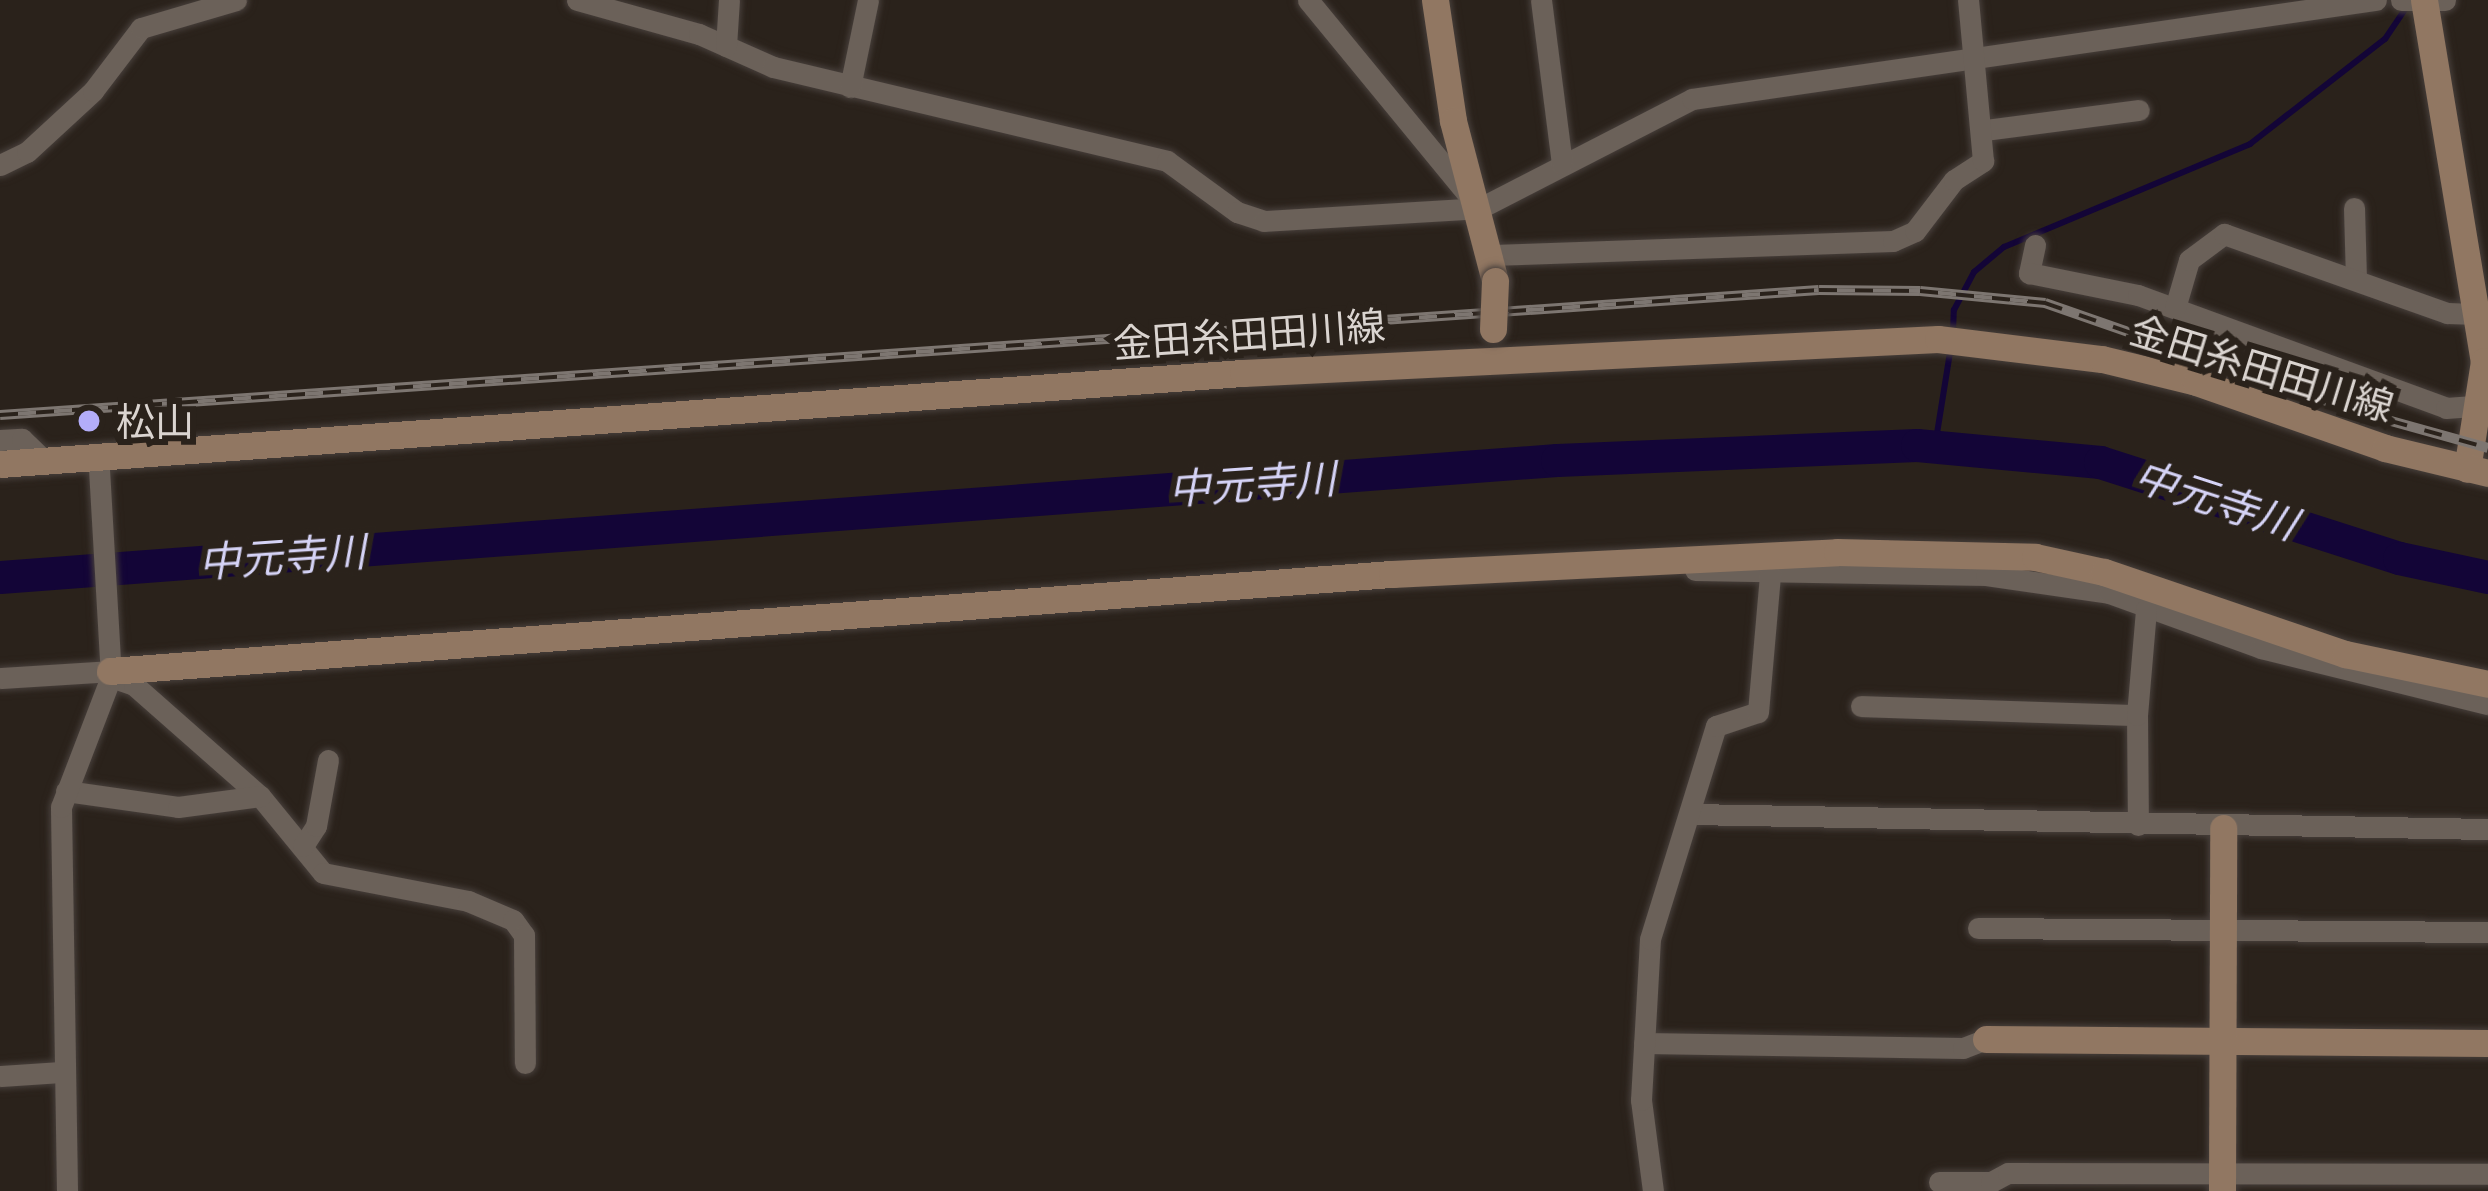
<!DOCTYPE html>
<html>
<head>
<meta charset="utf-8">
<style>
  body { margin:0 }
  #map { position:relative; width:2488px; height:1191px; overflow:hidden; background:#2a221b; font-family:"Open Sans","Noto Sans JP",sans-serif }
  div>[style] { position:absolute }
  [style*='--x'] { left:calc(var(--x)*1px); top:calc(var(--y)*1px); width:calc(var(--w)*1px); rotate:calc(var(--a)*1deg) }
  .stream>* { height:6px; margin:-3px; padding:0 3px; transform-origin:3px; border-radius:3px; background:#130537 }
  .river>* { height:33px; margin:-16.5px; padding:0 16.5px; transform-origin:16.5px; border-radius:16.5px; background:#130537 }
  .roads { filter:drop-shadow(0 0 3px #473f3b) drop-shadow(0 0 3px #473f3b) }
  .street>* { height:21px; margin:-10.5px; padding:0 10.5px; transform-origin:10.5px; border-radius:10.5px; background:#6b6159 }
  .secondary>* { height:27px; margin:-13.5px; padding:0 13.5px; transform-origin:13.5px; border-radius:13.5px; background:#917762 }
  .rail>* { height:10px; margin-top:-5px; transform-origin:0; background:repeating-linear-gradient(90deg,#2a221b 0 18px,#7d7671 0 36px); box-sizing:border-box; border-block:3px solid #7d7671 }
  .bridges { filter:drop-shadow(0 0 3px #473f3b) drop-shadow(0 0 3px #473f3b) }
  .secondary-bridge>* { height:27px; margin:-13.5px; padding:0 13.5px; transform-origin:13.5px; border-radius:13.5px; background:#917762 }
  .dots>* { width:33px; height:33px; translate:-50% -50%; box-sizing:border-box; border:6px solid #2a221b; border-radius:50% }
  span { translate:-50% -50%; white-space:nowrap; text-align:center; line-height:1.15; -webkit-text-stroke:12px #2a221b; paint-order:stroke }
  .street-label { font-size:39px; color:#dad4d0 }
  .poi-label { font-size:39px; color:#dad4d0 }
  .left { translate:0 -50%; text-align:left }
  .water-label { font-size:42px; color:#d5d3f6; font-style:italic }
</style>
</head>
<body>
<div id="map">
  <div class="stream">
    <i style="--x:1953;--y:333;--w:23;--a:-88"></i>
    <i style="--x:1954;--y:310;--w:43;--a:-62.2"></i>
    <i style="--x:1974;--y:272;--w:39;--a:-40"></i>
    <i style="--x:2004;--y:247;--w:267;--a:-22.7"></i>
    <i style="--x:2250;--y:144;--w:171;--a:-37.9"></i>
    <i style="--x:2385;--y:39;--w:37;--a:-56"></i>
    <i style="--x:1935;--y:446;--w:95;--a:-80.9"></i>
  </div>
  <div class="river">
    <i style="--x:0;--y:577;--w:1561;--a:-4.3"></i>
    <i style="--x:1557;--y:460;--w:360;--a:-2.4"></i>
    <i style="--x:1917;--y:445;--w:184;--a:5.3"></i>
    <i style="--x:2100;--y:462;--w:314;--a:17.8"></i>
    <i style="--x:2399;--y:558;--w:91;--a:12.1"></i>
  </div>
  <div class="roads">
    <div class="street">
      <i style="--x:577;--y:0;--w:127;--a:15.6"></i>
      <i style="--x:699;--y:34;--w:81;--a:24"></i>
      <i style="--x:773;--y:67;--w:405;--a:13.4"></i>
      <i style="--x:1167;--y:161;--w:87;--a:36.1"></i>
      <i style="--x:1237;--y:212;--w:28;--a:18"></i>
      <i style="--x:1264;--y:221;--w:216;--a:-3.4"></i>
      <i style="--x:1480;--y:208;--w:238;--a:-27.2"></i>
      <i style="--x:1692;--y:99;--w:691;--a:-8.24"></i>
      <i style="--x:1308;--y:0;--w:254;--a:50.6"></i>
      <i style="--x:1541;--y:0;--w:165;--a:82.7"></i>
      <i style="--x:2401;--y:0;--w:44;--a:0"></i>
      <i style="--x:726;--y:46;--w:46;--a:-86.3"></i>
      <i style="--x:850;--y:87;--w:89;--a:-78.3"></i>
      <i style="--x:1985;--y:130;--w:155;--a:-7.4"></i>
      <i style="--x:0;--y:165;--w:30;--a:-26"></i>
      <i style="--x:27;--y:152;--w:90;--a:-42.7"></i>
      <i style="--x:93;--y:91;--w:79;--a:-52.7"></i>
      <i style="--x:141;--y:28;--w:99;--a:-16.4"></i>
      <i style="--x:2354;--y:208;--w:71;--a:88.4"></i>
      <i style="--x:2035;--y:245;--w:29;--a:102"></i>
      <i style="--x:2029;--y:273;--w:111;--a:11.4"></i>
      <i style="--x:2138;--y:295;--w:328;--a:20.1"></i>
      <i style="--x:2446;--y:408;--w:41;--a:-4.2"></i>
      <i style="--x:1493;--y:255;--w:400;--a:-2"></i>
      <i style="--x:1893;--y:241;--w:24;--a:-24"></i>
      <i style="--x:1915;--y:231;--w:64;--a:-52.6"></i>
      <i style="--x:1954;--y:180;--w:35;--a:-33"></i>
      <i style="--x:1983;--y:161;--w:162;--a:-95.3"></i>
      <i style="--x:2175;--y:308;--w:50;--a:-73.7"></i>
      <i style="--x:2189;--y:260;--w:44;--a:-36.6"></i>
      <i style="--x:2224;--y:234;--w:237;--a:19.5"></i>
      <i style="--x:2447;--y:313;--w:29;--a:2"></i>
      <i style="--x:0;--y:440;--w:22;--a:-3"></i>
      <i style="--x:22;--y:439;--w:30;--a:44"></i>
      <i style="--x:1695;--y:570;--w:291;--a:1"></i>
      <i style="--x:1986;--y:575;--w:124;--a:8.3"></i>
      <i style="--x:2109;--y:593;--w:162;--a:19.9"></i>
      <i style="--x:2261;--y:648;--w:234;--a:13.9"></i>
      <i style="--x:111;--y:677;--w:24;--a:19"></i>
      <i style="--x:134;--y:685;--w:168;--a:41.4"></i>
      <i style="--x:260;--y:796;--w:99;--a:50.7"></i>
      <i style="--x:323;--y:873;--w:148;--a:10.9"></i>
      <i style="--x:468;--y:901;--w:49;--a:22.9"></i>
      <i style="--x:513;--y:920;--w:19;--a:54"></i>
      <i style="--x:524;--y:935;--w:128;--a:89.6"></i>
      <i style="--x:0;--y:678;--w:110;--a:-3.6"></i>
      <i style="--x:1861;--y:706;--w:276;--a:1.9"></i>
      <i style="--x:2137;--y:715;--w:110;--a:89.5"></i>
      <i style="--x:2137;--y:715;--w:106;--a:-85.1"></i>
      <i style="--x:66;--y:791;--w:113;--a:8.1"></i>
      <i style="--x:178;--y:807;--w:83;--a:-7.6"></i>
      <i style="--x:1691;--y:814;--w:797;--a:1.08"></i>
      <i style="--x:303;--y:846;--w:24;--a:-57"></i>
      <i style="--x:316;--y:826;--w:67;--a:-79.7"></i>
      <i style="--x:1978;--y:928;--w:510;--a:0.45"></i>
      <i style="--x:1644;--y:1043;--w:319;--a:0.9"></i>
      <i style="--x:1963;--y:1048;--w:25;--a:-21"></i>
      <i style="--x:0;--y:1076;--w:62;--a:-3.7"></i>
      <i style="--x:1939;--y:1182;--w:52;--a:0"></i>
      <i style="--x:1991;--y:1182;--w:19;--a:-28"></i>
      <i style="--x:2008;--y:1173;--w:480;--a:0.1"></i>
      <i style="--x:67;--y:1191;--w:384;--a:-90.9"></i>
      <i style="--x:61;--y:807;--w:139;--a:-69"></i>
      <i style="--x:111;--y:677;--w:223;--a:-93.3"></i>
      <i style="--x:1653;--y:1191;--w:92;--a:-97.5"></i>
      <i style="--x:1641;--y:1100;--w:161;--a:-86.8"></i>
      <i style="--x:1650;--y:939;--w:223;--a:-72.8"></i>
      <i style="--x:1716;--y:726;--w:44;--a:-18.4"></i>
      <i style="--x:1758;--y:712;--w:138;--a:-85"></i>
    </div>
    <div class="secondary">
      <i style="--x:1435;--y:0;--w:122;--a:81.5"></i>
      <i style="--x:1453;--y:121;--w:165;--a:75.3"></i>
      <i style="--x:2424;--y:0;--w:366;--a:80.6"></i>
      <i style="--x:2484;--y:361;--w:109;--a:98.9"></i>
      <i style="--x:0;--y:464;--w:1246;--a:-4.19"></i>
      <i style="--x:1243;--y:373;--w:696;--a:-2.8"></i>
      <i style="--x:1938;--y:339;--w:165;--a:7"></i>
      <i style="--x:2102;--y:359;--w:97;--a:13.7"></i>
      <i style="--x:2196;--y:382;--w:200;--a:19.2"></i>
      <i style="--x:2385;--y:448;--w:106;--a:13.6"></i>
      <i style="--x:110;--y:671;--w:1286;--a:-4.33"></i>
      <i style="--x:1392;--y:574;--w:446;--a:-2.8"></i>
      <i style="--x:1837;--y:552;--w:198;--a:1.4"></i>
      <i style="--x:2035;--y:557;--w:71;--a:12.3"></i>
      <i style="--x:2104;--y:572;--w:255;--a:18.8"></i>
      <i style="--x:2345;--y:654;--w:146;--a:11.8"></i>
      <i style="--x:1986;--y:1039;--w:502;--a:0.46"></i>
      <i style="--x:2222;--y:1191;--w:363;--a:-89.8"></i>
    </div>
  </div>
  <div class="rail">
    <i style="--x:0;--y:415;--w:1823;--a:-3.93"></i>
    <i style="--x:1819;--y:290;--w:101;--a:0.6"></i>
    <i style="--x:1920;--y:291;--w:126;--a:5.5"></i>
    <i style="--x:2045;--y:303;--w:328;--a:19.2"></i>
    <i style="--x:2355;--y:411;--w:138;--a:15.5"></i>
  </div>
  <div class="bridges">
    <div class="secondary-bridge">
      <i style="--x:1493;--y:329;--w:48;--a:-87.6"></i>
    </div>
  </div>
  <div class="dots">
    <i style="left:89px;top:421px;background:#b3adf9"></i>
  </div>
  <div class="street-label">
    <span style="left:1249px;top:334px;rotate:-4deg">金田糸田田川線</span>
    <span style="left:2262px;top:368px;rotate:17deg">金田糸田田川線</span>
  </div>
  <div class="poi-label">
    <span class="left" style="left:116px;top:421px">松山</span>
  </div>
  <div class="water-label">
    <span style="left:1252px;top:483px;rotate:-4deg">中元寺川</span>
    <span style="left:2216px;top:499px;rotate:18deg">中元寺川</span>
    <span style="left:282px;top:556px;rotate:-4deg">中元寺川</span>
  </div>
</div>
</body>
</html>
